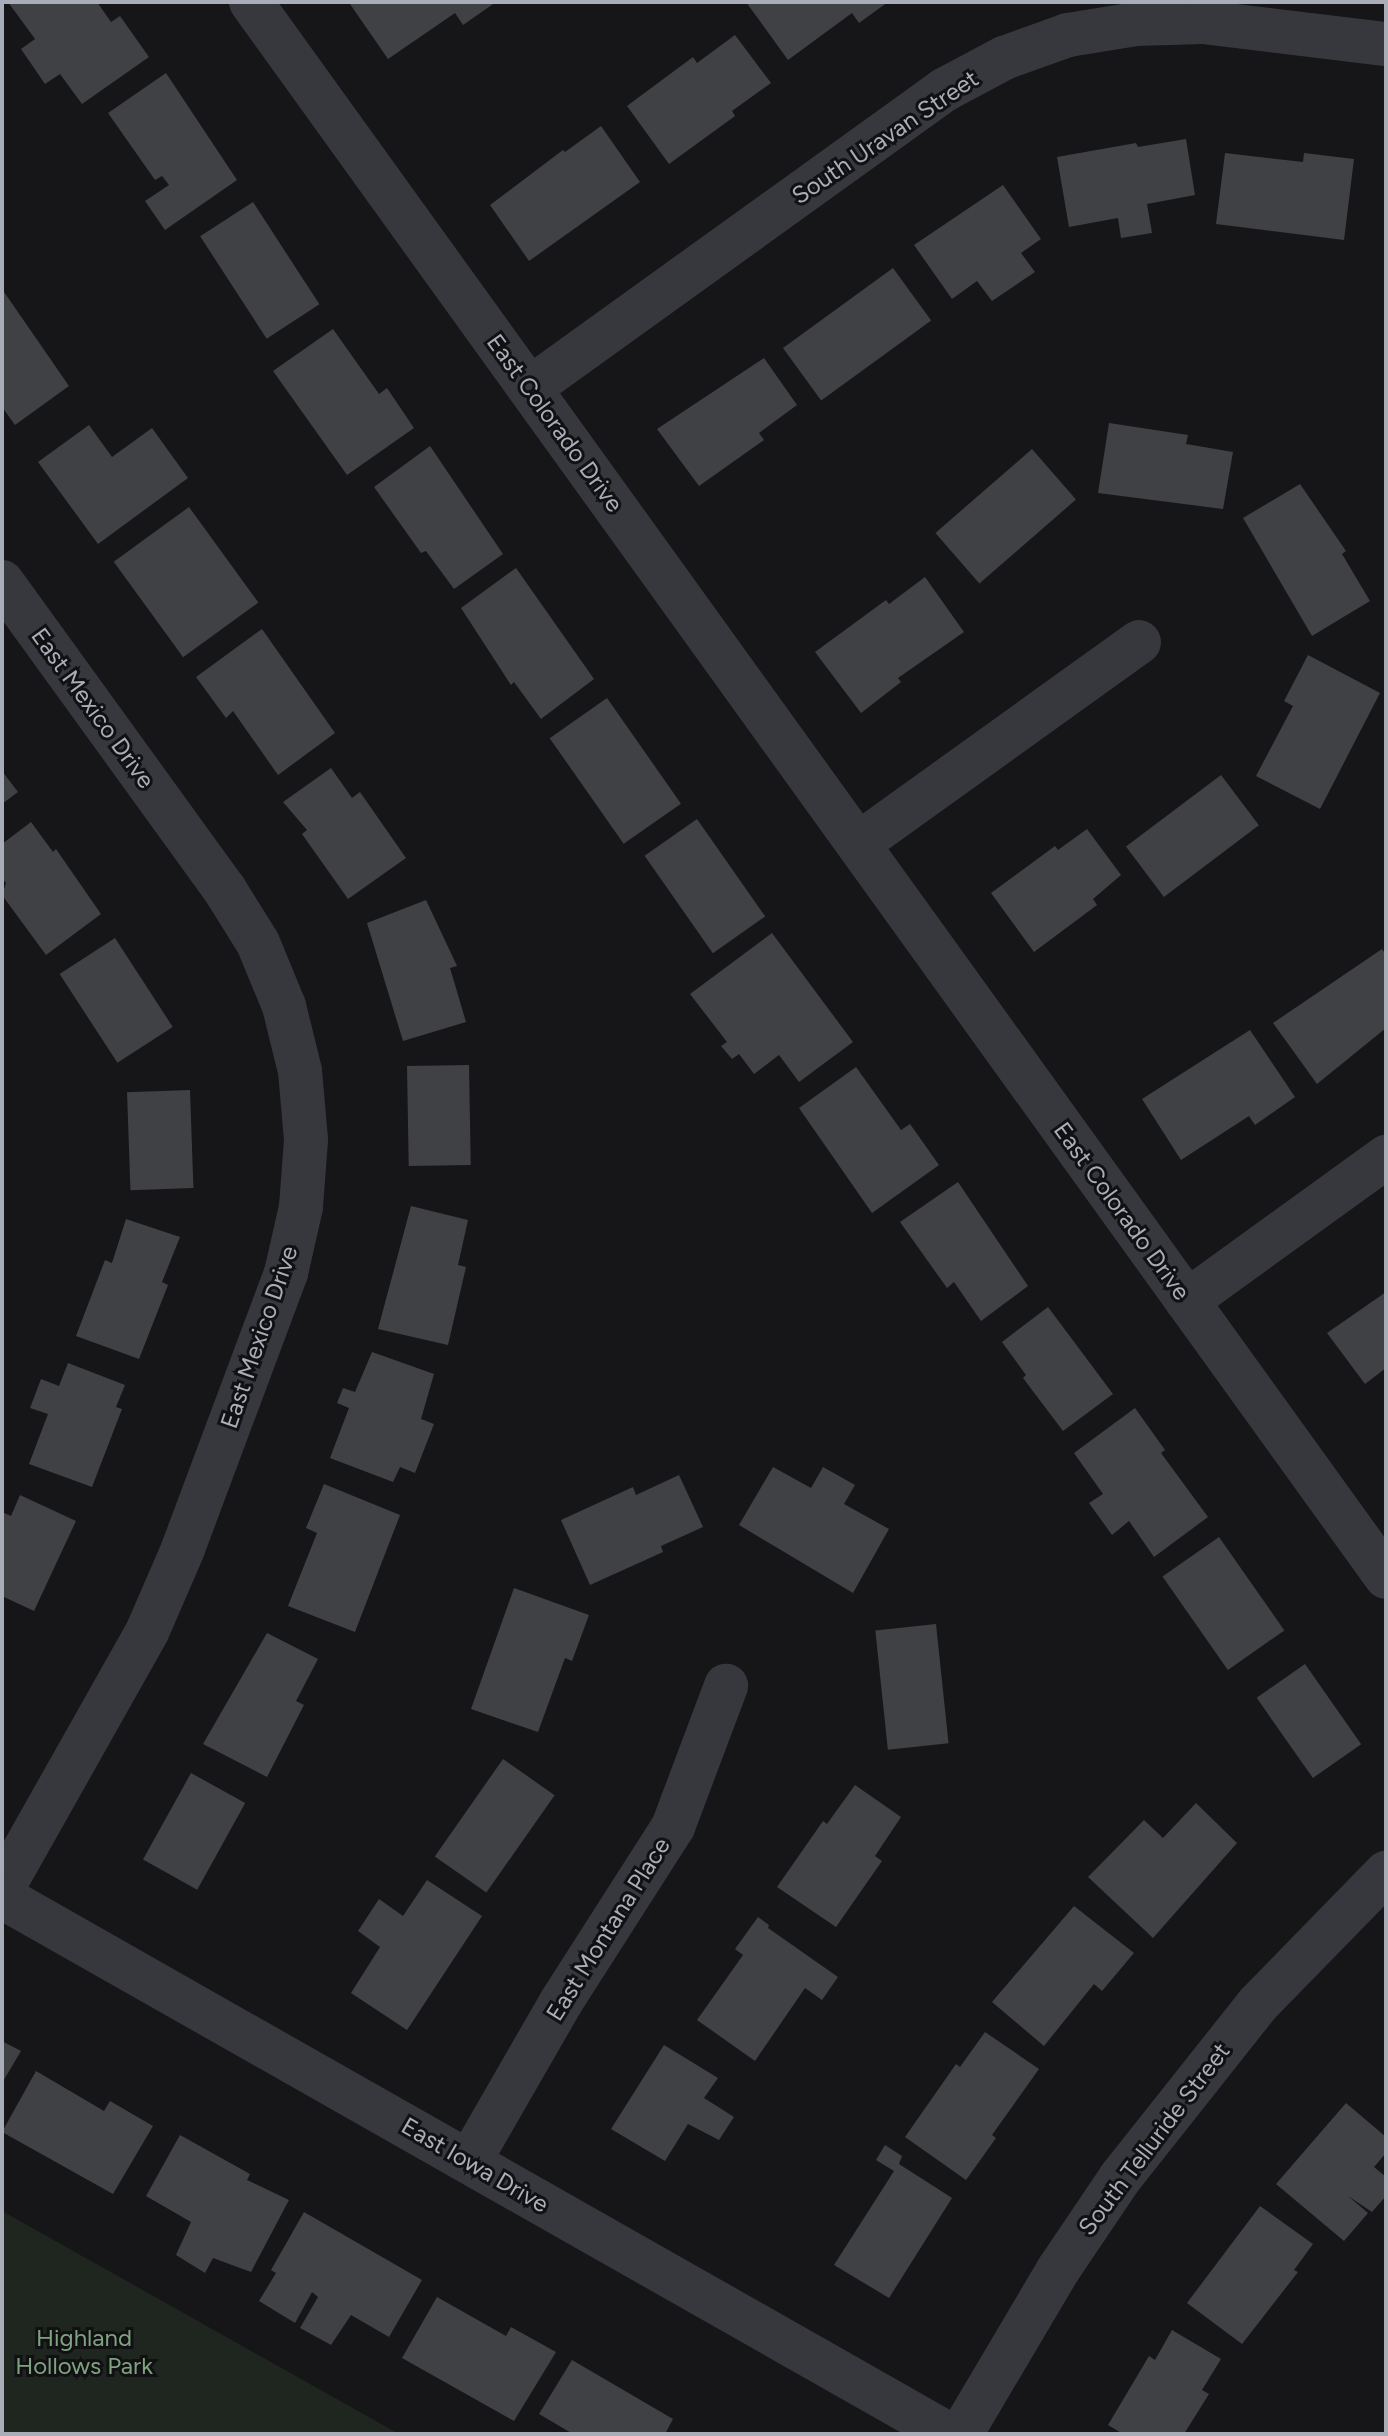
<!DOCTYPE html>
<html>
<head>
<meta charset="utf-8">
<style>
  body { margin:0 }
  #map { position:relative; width:1388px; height:2436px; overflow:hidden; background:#161618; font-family:Figtree,sans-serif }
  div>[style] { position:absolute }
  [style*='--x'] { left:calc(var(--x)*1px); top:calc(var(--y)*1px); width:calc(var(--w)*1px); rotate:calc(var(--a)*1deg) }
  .green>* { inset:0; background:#1e261f }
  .building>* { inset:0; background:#404145; transform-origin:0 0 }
  .minor>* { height:44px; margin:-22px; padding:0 22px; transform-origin:22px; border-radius:22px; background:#37383d }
  .tertiary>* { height:44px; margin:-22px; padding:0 22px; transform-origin:22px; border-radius:22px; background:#37383d }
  span { translate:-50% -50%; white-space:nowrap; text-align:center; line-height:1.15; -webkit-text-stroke:6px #111113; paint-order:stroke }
  .street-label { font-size:24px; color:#a8adb8 }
  .park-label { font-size:24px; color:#7fa381 }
  .frame { position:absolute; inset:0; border:4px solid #a8adb8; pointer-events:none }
</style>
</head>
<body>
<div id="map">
  <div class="green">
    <i style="clip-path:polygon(2px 2211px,399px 2434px,2px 2434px)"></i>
  </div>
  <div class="building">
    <i style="clip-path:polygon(8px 2px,97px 2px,111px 22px,120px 16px,149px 57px,82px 104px,60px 74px,45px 84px,21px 49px,35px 39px)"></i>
    <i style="clip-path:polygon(352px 2px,496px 2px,463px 25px,455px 13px,388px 59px,350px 4px)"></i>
    <i style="clip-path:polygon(746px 2px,888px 2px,859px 23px,852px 13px,788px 60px)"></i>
    <i style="clip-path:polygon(735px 35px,771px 83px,732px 111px,735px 116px,669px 164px,627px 106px,693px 57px,697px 63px)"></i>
    <i style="clip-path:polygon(166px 73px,237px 180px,165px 230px,145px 201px,169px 185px,162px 176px,155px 180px,108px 113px)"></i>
    <i style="clip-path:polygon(601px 126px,640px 182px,529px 261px,490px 205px,563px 150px,565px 152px)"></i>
    <i style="clip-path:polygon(1186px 139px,1195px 195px,1147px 204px,1152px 233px,1121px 238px,1118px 218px,1069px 227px,1057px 157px,1136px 143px,1138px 147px)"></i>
    <i style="clip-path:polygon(1225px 153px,1303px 162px,1304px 153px,1354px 159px,1344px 240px,1216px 224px)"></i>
    <i style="clip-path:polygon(1003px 185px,1041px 239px,1021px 253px,1035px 272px,992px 301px,977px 281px,952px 299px,914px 245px)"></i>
    <i style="left:253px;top:202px;width:122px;height:63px;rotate:57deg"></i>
    <i style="left:893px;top:268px;width:65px;height:136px;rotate:54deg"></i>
    <i style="clip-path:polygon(2px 289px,69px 386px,15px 425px,2px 407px)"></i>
    <i style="clip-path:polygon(333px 329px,379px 394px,387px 388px,414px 428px,347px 475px,273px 371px)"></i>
    <i style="clip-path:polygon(764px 358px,797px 405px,759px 433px,764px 440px,699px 486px,657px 429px)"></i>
    <i style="clip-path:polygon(1109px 423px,1188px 435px,1186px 444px,1233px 452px,1223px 509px,1098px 493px)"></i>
    <i style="clip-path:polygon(89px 425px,112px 457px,152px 428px,188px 478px,98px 544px,38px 462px)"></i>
    <i style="clip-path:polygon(430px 446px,503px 554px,454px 589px,426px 551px,421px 553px,374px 487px)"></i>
    <i style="left:1032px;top:449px;width:67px;height:128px;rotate:49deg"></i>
    <i style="clip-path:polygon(1300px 484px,1346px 551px,1342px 554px,1370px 601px,1312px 636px,1243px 518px)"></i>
    <i style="left:189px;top:507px;width:118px;height:93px;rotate:54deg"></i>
    <i style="clip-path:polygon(516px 568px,594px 679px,541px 719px,514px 682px,511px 685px,461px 608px)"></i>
    <i style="clip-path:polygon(925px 577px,964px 632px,898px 678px,901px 682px,861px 713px,815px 652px,886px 600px,889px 604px)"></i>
    <i style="clip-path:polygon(262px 629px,335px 733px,278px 775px,233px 711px,226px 718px,196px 677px)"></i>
    <i style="clip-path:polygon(1308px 655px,1380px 693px,1320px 809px,1256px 776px,1293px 706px,1284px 701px)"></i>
    <i style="left:607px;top:698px;width:129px;height:70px;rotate:55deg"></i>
    <i style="clip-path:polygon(331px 768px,352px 798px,360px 792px,406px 858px,348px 899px,302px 834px,307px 830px,283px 802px)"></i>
    <i style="clip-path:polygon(2px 771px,18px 792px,2px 804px)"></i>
    <i style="left:1221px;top:775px;width:63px;height:119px;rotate:53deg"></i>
    <i style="left:697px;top:819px;width:119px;height:64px;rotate:55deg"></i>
    <i style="clip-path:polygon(31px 822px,53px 852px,56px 849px,101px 914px,46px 955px,2px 895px,6px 883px,2px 878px,2px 844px)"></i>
    <i style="clip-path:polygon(1087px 829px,1121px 875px,1093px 899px,1097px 905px,1034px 952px,991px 893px,1055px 846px,1058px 850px)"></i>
    <i style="clip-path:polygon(426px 900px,457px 966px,450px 968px,466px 1022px,403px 1041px,367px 923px)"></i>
    <i style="clip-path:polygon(772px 933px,853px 1042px,799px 1082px,779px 1055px,754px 1074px,739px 1054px,732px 1059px,721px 1046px,727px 1042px,690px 994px)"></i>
    <i style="left:115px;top:938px;width:106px;height:66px;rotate:57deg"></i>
    <i style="clip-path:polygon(1382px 949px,1386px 955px,1386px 1028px,1317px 1084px,1273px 1023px)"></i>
    <i style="clip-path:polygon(1250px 1030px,1295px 1097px,1255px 1125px,1249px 1116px,1181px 1160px,1142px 1099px)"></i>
    <i style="left:469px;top:1065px;width:100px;height:62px;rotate:89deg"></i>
    <i style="clip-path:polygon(856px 1067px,901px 1130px,910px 1124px,939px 1165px,872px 1213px,799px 1108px)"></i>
    <i style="left:190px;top:1090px;width:98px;height:63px;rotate:88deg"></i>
    <i style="clip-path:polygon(958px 1182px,1028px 1286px,981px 1321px,954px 1282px,947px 1288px,900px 1222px)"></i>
    <i style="clip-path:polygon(411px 1206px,468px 1220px,458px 1265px,466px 1267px,448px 1345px,378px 1329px)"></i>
    <i style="clip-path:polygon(126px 1219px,180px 1237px,162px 1282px,168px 1285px,139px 1359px,76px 1336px,105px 1260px,112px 1263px)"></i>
    <i style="clip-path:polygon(1386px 1292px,1386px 1368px,1365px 1384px,1327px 1333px)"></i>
    <i style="clip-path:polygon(1048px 1307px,1113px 1394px,1063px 1431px,1023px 1378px,1026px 1375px,1002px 1342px)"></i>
    <i style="clip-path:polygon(372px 1352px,434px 1374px,421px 1419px,434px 1424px,415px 1473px,400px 1467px,393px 1482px,330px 1458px,349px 1408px,337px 1403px,343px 1388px,355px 1392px)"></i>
    <i style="clip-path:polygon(68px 1363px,125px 1385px,116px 1407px,122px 1409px,92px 1487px,29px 1464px,48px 1414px,30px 1408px,41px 1379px,59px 1386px)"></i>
    <i style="clip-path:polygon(1135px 1408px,1165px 1450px,1161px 1453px,1208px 1517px,1154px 1557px,1129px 1521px,1112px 1535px,1089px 1503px,1103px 1494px,1074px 1453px)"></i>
    <i style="clip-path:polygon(773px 1467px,811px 1488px,823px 1467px,855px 1485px,844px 1504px,889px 1529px,853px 1593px,739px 1525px)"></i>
    <i style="clip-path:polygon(679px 1475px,703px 1527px,661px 1546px,663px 1552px,590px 1585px,561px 1520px,633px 1487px,636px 1495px)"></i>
    <i style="clip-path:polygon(324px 1484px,400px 1515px,355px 1632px,288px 1606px,317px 1533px,306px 1528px)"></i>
    <i style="clip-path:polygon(20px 1495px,76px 1521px,34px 1611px,2px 1596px,2px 1512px,11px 1516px)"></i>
    <i style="left:1219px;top:1537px;width:114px;height:69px;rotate:55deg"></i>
    <i style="clip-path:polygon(514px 1588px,589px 1615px,572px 1661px,565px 1658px,538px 1732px,471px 1709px)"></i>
    <i style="left:936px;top:1624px;width:120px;height:61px;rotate:84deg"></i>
    <i style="clip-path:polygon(267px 1633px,318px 1659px,296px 1701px,304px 1705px,267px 1777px,203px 1744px)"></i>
    <i style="left:1305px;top:1664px;width:98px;height:59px;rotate:55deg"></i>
    <i style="left:503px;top:1759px;width:63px;height:119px;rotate:35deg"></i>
    <i style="left:191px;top:1773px;width:62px;height:99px;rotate:29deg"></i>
    <i style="clip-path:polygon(855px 1785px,901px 1817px,875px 1856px,882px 1861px,836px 1927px,777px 1887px,823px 1821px,827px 1824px)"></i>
    <i style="clip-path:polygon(1196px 1803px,1237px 1843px,1153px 1938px,1088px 1877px,1144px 1820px,1163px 1838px)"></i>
    <i style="clip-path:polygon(427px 1880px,482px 1916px,407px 2030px,351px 1993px,380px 1947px,358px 1931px,379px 1899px,403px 1916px)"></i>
    <i style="clip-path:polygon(1074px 1906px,1134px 1953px,1102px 1991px,1094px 1984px,1044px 2046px,992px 2002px)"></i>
    <i style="clip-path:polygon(758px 1917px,769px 1925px,768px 1928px,838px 1977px,822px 2000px,805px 1988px,755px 2061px,697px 2020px,743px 1955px,735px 1949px)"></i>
    <i style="clip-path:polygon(985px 2032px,1039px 2069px,992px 2135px,996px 2138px,966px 2180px,905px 2137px,956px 2064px,960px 2067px)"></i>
    <i style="clip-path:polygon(2px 2041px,21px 2051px,2px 2083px)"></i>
    <i style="clip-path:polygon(664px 2045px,718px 2078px,704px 2098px,734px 2117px,719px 2140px,688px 2124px,665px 2161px,611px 2129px)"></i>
    <i style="clip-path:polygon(36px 2071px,104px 2111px,110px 2101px,153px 2126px,113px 2194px,2px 2132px)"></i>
    <i style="clip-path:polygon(1346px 2103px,1386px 2137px,1386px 2153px,1374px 2167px,1386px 2177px,1386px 2196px,1372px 2212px,1348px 2196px,1368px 2213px,1344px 2241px,1276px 2184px)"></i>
    <i style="clip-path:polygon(180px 2135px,250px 2174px,247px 2180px,289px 2200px,251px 2272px,213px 2258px,205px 2273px,176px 2255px,191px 2222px,146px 2196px)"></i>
    <i style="clip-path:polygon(885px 2145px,902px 2156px,899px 2164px,952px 2198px,889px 2298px,834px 2265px,894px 2171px,876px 2160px)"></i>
    <i style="clip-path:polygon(1260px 2206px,1313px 2244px,1294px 2270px,1298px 2272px,1242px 2344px,1187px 2303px)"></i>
    <i style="clip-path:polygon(304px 2212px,422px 2280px,389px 2337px,351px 2315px,331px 2345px,300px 2328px,318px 2297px,312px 2292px,295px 2323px,259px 2301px,276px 2273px,271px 2270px)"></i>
    <i style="clip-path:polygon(437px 2297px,506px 2336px,511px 2327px,556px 2352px,514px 2421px,402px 2358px)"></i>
    <i style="clip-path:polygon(1172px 2330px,1221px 2359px,1202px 2390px,1209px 2394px,1184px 2434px,1123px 2434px,1108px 2425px,1149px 2356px,1155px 2360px)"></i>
    <i style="clip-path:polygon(572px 2360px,673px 2419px,665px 2434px,573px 2434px,539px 2414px)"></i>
  </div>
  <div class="minor">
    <i style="--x:251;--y:2;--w:1941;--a:54.22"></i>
    <i style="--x:530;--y:388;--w:510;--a:-35.75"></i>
    <i style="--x:944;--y:90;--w:68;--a:-28.1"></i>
    <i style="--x:1004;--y:58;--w:68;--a:-19.8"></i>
    <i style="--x:1068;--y:35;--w:69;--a:-9.2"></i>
    <i style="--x:1136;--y:24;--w:67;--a:-1.7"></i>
    <i style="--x:1203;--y:22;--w:184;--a:6.9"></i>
    <i style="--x:2;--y:582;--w:380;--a:54.1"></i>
    <i style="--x:225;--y:890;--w:62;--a:58.1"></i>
    <i style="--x:258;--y:943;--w:68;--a:67.6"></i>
    <i style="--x:284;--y:1006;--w:67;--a:76.2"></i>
    <i style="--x:300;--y:1071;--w:69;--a:85"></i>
    <i style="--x:306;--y:1140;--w:67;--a:94.3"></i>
    <i style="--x:301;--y:1207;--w:68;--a:102.8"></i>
    <i style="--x:286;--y:1273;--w:295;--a:110.5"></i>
    <i style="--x:183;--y:1549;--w:90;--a:113.4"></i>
    <i style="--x:147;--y:1632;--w:295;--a:119.4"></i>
    <i style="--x:858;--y:844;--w:346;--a:-35.7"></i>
    <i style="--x:1187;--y:1301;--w:246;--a:-35.9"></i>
    <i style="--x:2;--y:1897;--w:1088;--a:29.58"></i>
    <i style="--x:469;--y:2162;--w:185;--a:-60.1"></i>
    <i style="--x:561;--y:2002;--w:208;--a:-57.4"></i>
    <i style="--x:673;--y:1827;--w:151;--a:-69.4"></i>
  </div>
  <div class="tertiary">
    <i style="--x:961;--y:2434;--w:191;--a:-59.4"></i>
    <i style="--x:1058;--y:2270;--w:111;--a:-56"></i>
    <i style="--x:1120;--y:2178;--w:221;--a:-51.6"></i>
    <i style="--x:1257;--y:2005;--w:185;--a:-45.7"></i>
  </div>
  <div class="street-label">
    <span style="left:885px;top:137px;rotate:-34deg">South Uravan Street</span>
    <span style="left:555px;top:423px;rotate:54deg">East Colorado Drive</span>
    <span style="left:93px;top:708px;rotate:54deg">East Mexico Drive</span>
    <span style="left:1122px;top:1211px;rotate:54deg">East Colorado Drive</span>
    <span style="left:259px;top:1337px;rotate:-71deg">East Mexico Drive</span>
    <span style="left:608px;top:1929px;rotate:-58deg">East Montana Place</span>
    <span style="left:1154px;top:2139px;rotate:-53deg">South Telluride Street</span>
    <span style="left:475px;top:2165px;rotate:30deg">East Iowa Drive</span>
  </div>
  <div class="park-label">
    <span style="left:84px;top:2352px">Highland<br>Hollows Park</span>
  </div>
  <div class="frame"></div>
</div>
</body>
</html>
